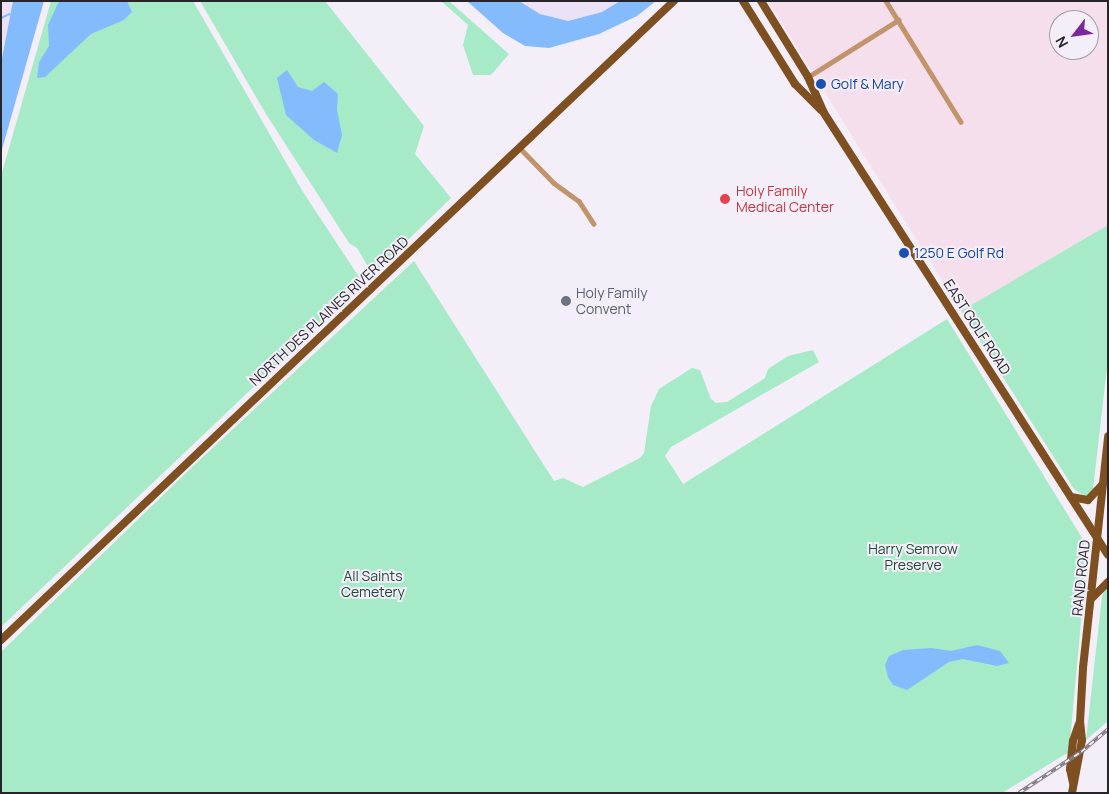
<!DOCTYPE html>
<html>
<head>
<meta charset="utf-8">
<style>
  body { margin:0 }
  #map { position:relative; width:1109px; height:794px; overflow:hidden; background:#f4eef8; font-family:Manrope,sans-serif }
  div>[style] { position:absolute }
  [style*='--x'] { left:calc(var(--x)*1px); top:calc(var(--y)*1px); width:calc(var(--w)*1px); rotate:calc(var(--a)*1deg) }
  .industrial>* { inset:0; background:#f6dfec }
  .education>* { inset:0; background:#ece2f7 }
  .green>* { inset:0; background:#a7eac8 }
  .water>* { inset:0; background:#84bbfd }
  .stream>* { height:2px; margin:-1px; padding:0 1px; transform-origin:1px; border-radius:1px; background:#84bbfd }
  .street>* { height:4.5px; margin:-2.25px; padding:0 2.25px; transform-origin:2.25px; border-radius:2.25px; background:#c1946c }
  .primary>* { height:8px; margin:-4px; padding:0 4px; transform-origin:4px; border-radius:4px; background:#7e5021 }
  .rail>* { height:4px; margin-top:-2px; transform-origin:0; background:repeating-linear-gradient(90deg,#f4eef8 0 5.5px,#807c83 0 11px); box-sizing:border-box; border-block:1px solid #807c83 }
  .dots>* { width:14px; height:14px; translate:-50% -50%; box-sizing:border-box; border:2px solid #f4eef8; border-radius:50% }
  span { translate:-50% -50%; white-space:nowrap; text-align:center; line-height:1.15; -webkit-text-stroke:4px #f4eef8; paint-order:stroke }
  .transit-label { font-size:14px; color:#164399 }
  .left { translate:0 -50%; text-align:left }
  .health-label { font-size:14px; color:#be3a42 }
  .worship-label { font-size:14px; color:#5b616d }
  .street-label { font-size:14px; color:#272529 }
  .park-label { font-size:14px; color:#214a38 }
  .frame { position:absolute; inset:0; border:2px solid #272529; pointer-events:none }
  .north { position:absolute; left:1049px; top:10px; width:50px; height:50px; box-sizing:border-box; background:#f4eef8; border:1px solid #a29ea5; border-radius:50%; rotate:240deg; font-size:14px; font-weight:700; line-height:20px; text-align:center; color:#272529 }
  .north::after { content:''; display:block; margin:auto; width:18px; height:22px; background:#7c2998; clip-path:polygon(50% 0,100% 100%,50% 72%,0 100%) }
</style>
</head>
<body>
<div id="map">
  <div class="industrial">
    <i style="clip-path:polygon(evenodd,768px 1px,1108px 1px,1108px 225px,961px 311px,768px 1px,1059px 20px,1089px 20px,1089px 50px,1059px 50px,1059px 20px)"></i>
  </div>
  <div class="education">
    <i style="clip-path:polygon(1px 1px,13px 1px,1px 63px)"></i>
    <i style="clip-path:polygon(519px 1px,620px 1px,602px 12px,568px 21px,540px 14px)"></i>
  </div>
  <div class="green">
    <i style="clip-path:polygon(51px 1px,193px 1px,303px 192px,363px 283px,1px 627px,1px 176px)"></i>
    <i style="clip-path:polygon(200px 1px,325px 1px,424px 126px,415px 154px,451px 198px,375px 272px,370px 270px,357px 248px,349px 243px,266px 114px)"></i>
    <i style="clip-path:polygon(441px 1px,449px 1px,509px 54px,491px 75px,473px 75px,463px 45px,468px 25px)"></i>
    <i style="clip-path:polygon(1108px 225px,1108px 359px,1093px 489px,1086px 497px,1074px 489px,961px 311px)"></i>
    <i style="clip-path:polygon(414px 261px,554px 481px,563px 478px,583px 487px,640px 458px,644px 453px,651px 406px,659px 389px,692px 368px,700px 370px,711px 399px,716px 403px,727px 402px,765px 378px,768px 369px,788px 356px,813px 350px,819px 362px,671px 447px,665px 456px,683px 484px,947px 319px,1084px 541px,1084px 589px,1069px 752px,1002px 793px,1px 793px,1px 652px,191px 468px)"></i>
    <i style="clip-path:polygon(1108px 585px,1108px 721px,1086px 740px,1102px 596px)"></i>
  </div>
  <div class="water">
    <i style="clip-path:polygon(13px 1px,44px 1px,1px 153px,1px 63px)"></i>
    <i style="clip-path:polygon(59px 1px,127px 1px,132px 12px,124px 20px,91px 34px,45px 77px,37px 78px,39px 62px,49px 46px,48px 25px)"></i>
    <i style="clip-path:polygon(467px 1px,519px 1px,540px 14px,568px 21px,602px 12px,620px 1px,656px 1px,637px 16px,599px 34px,549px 48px,525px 46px,503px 33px)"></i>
    <i style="clip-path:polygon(287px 70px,298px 87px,312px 91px,324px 82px,338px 94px,337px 110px,342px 135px,337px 153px,314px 140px,286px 115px,277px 78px)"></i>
    <i style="clip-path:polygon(977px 645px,1000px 651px,1009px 663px,997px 666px,963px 659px,949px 662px,907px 690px,893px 685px,888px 677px,885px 665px,889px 656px,903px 650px,931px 648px,951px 651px)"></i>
  </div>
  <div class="stream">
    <i style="--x:1;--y:18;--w:10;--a:-24"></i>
  </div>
  <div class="street">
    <i style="--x:886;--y:1;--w:142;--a:58.2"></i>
    <i style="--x:808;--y:77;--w:107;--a:-32.3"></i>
    <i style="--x:521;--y:149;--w:47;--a:45.9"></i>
    <i style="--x:554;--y:183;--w:31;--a:36"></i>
    <i style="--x:579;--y:201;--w:27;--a:57"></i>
  </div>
  <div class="primary">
    <i style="--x:743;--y:1;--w:98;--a:57.9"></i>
    <i style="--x:795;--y:84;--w:37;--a:45"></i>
    <i style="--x:761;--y:1;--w:89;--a:58.3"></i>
    <i style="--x:808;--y:77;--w:39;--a:66"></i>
    <i style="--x:824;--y:113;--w:525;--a:57.28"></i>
    <i style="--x:1071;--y:497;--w:17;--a:10"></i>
    <i style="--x:1088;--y:500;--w:21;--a:-47"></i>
    <i style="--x:1091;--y:599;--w:24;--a:-45"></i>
    <i style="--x:1;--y:640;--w:928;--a:-43.52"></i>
    <i style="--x:1073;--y:783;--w:14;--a:-102"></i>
    <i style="--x:1070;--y:769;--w:28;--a:-84"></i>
    <i style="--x:1073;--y:741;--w:18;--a:-71"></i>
    <i style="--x:1072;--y:793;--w:54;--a:-79.3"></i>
    <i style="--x:1082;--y:740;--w:18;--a:-96"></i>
    <i style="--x:1080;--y:722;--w:54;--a:-86.8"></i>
    <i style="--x:1083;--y:668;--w:233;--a:-83.8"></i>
  </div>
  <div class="rail">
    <i style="--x:1019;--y:793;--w:74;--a:-33.5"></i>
    <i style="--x:1081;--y:752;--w:35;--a:-40"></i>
  </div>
  <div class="dots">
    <i style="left:821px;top:84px;background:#1a4fb4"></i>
    <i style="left:725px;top:199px;background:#e0444e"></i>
    <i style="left:904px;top:253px;background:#1a4fb4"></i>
    <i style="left:566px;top:301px;background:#6b7280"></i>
  </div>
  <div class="transit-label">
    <span class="left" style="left:831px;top:84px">Golf &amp; Mary</span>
    <span class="left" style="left:914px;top:253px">1250 E Golf Rd</span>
  </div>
  <div class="health-label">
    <span class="left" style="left:736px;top:199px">Holy Family<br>Medical Center</span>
  </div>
  <div class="worship-label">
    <span class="left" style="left:576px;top:301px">Holy Family<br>Convent</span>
  </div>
  <div class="street-label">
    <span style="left:329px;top:311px;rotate:-43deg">NORTH DES PLAINES RIVER ROAD</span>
    <span style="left:977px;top:327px;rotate:57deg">EAST GOLF ROAD</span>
    <span style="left:1081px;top:578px;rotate:-84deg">RAND ROAD</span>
  </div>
  <div class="park-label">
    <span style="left:913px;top:557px">Harry Semrow<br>Preserve</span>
    <span style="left:373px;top:584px">All Saints<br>Cemetery</span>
  </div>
  <div class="frame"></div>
  <div class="north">N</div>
</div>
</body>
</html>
